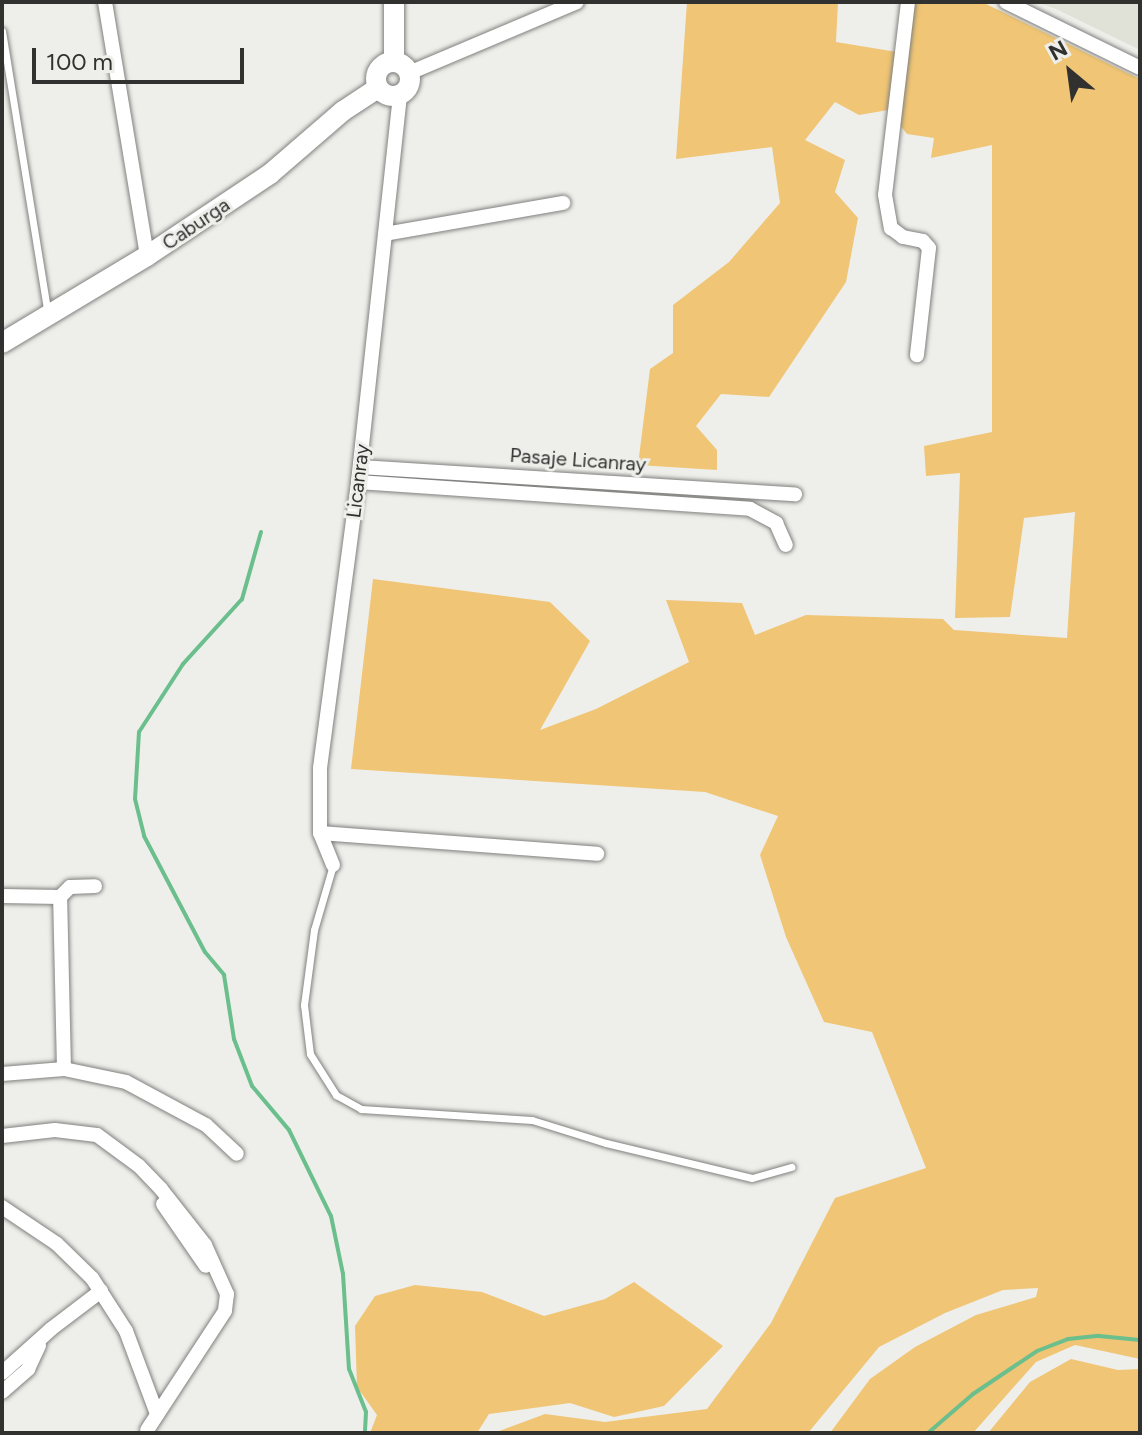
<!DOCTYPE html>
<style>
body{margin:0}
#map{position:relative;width:1142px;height:1435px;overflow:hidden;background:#eeefeb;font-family:Figtree,sans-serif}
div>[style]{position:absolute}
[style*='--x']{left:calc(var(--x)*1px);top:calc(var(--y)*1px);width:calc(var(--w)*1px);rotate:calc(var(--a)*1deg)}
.built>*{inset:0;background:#e0e2d8}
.green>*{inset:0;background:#f0c575}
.stream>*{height:4px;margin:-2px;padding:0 2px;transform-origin:2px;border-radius:2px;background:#6bbf8c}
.roads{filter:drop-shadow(0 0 2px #80817e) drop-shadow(0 0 2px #80817e)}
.lane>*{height:7px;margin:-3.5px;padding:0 3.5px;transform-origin:3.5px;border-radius:3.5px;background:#fff}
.street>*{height:14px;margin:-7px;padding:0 7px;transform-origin:7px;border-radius:7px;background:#fff}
.secondary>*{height:20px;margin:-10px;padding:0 10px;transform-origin:10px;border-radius:10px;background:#fff}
.secondary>.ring{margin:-10px;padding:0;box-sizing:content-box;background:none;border:20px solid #fff;border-radius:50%}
span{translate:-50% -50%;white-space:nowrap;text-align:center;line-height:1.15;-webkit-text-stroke:6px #eeefeb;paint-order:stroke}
.street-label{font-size:20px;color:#313130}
.frame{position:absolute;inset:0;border:4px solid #313130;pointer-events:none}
.north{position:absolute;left:1030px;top:32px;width:80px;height:80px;-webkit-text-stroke:6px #eeefeb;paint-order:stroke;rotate:331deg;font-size:22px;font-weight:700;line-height:32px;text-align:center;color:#313130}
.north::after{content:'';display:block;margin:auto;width:28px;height:36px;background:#313130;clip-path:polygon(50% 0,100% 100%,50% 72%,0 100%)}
.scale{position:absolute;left:32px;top:48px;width:212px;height:36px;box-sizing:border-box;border:4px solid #313130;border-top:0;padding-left:10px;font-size:24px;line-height:28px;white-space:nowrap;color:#313130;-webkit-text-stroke:6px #eeefeb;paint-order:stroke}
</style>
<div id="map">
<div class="built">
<div style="clip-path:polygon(1036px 2px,1140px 2px,1140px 50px,1056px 9px)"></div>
</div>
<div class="green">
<div style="clip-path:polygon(687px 2px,838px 2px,836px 42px,903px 53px,912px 2px,982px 2px,1140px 79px,1140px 1359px,1075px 1345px,1036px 1362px,973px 1433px,830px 1433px,870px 1379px,915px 1347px,976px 1315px,1036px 1297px,1038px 1288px,1003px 1290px,945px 1313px,879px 1347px,808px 1433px,494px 1433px,545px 1414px,605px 1422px,707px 1409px,771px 1323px,835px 1198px,926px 1168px,872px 1032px,824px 1022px,786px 937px,760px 855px,778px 816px,705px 792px,351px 769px,373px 579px,550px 602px,590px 641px,540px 730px,596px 709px,689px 662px,666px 600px,742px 603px,755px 635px,806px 615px,943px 619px,954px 630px,1067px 638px,1075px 512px,1024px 518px,1010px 617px,955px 618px,960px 473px,926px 476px,924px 446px,992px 432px,992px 145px,931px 158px,934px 138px,907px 134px,888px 110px,859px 115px,835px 102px,805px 140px,845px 160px,835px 192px,858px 218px,846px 282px,769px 397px,721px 394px,696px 426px,717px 450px,717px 470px,638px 465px,650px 369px,673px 353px,673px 305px,729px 262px,780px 203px,772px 147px,676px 159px)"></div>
<div style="clip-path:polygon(634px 1282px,723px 1346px,664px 1406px,614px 1417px,570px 1403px,489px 1414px,477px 1433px,370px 1433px,377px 1415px,357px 1387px,355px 1326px,375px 1296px,415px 1285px,482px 1292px,544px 1316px,605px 1299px)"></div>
<div style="clip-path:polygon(1071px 1359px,1118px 1370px,1140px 1369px,1140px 1433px,988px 1433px,1030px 1382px)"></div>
</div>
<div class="stream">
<div style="--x:261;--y:532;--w:70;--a:105.8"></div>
<div style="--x:242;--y:599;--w:88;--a:132.2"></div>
<div style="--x:183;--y:664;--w:81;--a:122.9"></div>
<div style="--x:139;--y:732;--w:67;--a:93.4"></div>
<div style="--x:135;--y:799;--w:38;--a:76"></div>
<div style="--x:144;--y:836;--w:131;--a:62.3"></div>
<div style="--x:205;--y:952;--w:30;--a:50"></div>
<div style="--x:224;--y:975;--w:65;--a:81.1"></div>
<div style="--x:234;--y:1039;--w:50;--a:69"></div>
<div style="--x:252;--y:1086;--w:57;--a:49.9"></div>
<div style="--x:289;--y:1130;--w:96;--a:64"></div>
<div style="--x:331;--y:1216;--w:59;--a:78.3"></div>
<div style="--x:343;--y:1274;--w:95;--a:86.4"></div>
<div style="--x:349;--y:1369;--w:46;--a:68.4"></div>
<div style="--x:366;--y:1412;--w:21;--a:93"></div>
<div style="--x:928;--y:1433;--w:60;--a:-40.9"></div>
<div style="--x:973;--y:1394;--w:77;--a:-33.9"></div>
<div style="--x:1037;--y:1351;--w:33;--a:-21"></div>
<div style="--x:1068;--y:1339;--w:31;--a:-6"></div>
<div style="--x:1099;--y:1336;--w:41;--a:5.6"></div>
</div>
<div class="roads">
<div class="lane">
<div style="--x:2;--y:31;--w:287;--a:80.8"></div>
<div style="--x:333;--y:865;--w:68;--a:106.3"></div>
<div style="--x:314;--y:930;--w:76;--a:97.6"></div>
<div style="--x:304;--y:1005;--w:49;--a:83"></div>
<div style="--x:310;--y:1054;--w:49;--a:57.6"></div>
<div style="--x:336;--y:1095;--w:29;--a:29"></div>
<div style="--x:361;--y:1109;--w:171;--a:3.7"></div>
<div style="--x:532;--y:1120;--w:77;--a:17.3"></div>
<div style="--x:606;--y:1143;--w:150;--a:13.5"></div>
<div style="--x:752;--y:1178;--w:41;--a:-15.8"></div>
</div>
<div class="street">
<div style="--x:105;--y:2;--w:257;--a:80.6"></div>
<div style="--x:908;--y:2;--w:194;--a:96.8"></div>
<div style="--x:885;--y:195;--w:34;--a:80"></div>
<div style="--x:891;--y:228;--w:15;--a:37"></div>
<div style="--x:903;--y:237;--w:20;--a:11"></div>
<div style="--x:923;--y:241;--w:9;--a:49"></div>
<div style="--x:929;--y:248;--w:108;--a:96.4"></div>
<div style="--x:1006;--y:2;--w:149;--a:26.2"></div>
<div style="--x:409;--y:73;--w:182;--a:-22.9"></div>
<div style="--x:385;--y:234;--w:181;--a:-9.9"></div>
<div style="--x:360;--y:467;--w:436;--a:3.6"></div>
<div style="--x:358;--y:482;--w:393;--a:3.9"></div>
<div style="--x:750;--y:509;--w:30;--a:28"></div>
<div style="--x:776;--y:523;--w:24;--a:66"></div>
<div style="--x:320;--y:833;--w:278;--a:4.3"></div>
<div style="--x:333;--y:865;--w:35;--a:-112"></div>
<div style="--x:320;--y:833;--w:65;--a:-90"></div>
<div style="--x:320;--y:768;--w:289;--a:-82.4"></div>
<div style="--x:358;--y:482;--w:390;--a:-83.8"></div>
<div style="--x:2;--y:896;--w:58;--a:1"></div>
<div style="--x:64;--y:1069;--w:172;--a:-91.3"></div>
<div style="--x:60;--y:897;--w:14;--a:-45"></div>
<div style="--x:70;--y:887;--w:25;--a:-2"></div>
<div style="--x:2;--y:1074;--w:62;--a:-4.6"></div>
<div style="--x:64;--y:1069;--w:63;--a:11.8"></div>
<div style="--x:126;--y:1082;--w:91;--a:28.3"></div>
<div style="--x:206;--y:1125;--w:42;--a:43.1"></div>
<div style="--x:2;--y:1136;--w:53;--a:-6.5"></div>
<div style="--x:55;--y:1130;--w:42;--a:6.8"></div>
<div style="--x:97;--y:1135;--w:52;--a:36.4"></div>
<div style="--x:139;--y:1166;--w:32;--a:46"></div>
<div style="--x:161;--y:1189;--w:71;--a:51.8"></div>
<div style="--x:205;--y:1245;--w:54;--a:65.8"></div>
<div style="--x:227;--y:1294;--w:17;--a:97"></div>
<div style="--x:225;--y:1311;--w:142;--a:123.2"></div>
<div style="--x:163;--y:1204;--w:75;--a:55.3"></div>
<div style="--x:2;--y:1207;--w:66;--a:33.9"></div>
<div style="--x:57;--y:1244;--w:49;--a:44.2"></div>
<div style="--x:92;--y:1278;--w:63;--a:57.3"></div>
<div style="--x:126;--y:1331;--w:89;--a:69.5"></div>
<div style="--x:2;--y:1373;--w:66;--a:-41.9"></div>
<div style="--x:51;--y:1329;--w:63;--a:-37.2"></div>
<div style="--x:2;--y:1392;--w:35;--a:-41"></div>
<div style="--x:28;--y:1369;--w:26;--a:-65"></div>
</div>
<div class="secondary">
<div style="--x:394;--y:2;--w:60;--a:90"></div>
<div class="ring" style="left:376px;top:62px;width:14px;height:14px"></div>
<div style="--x:2;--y:343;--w:169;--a:-31"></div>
<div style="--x:147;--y:256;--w:148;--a:-33.7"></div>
<div style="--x:270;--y:174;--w:96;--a:-40.8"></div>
<div style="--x:343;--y:111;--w:42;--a:-33.3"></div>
</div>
</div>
<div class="street-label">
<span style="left:196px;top:224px;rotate:-34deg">Caburga</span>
<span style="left:578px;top:460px;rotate:4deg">Pasaje Licanray</span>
<span style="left:358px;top:481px;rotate:-83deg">Licanray</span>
</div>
<div class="frame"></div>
<div class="north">N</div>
<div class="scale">100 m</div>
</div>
